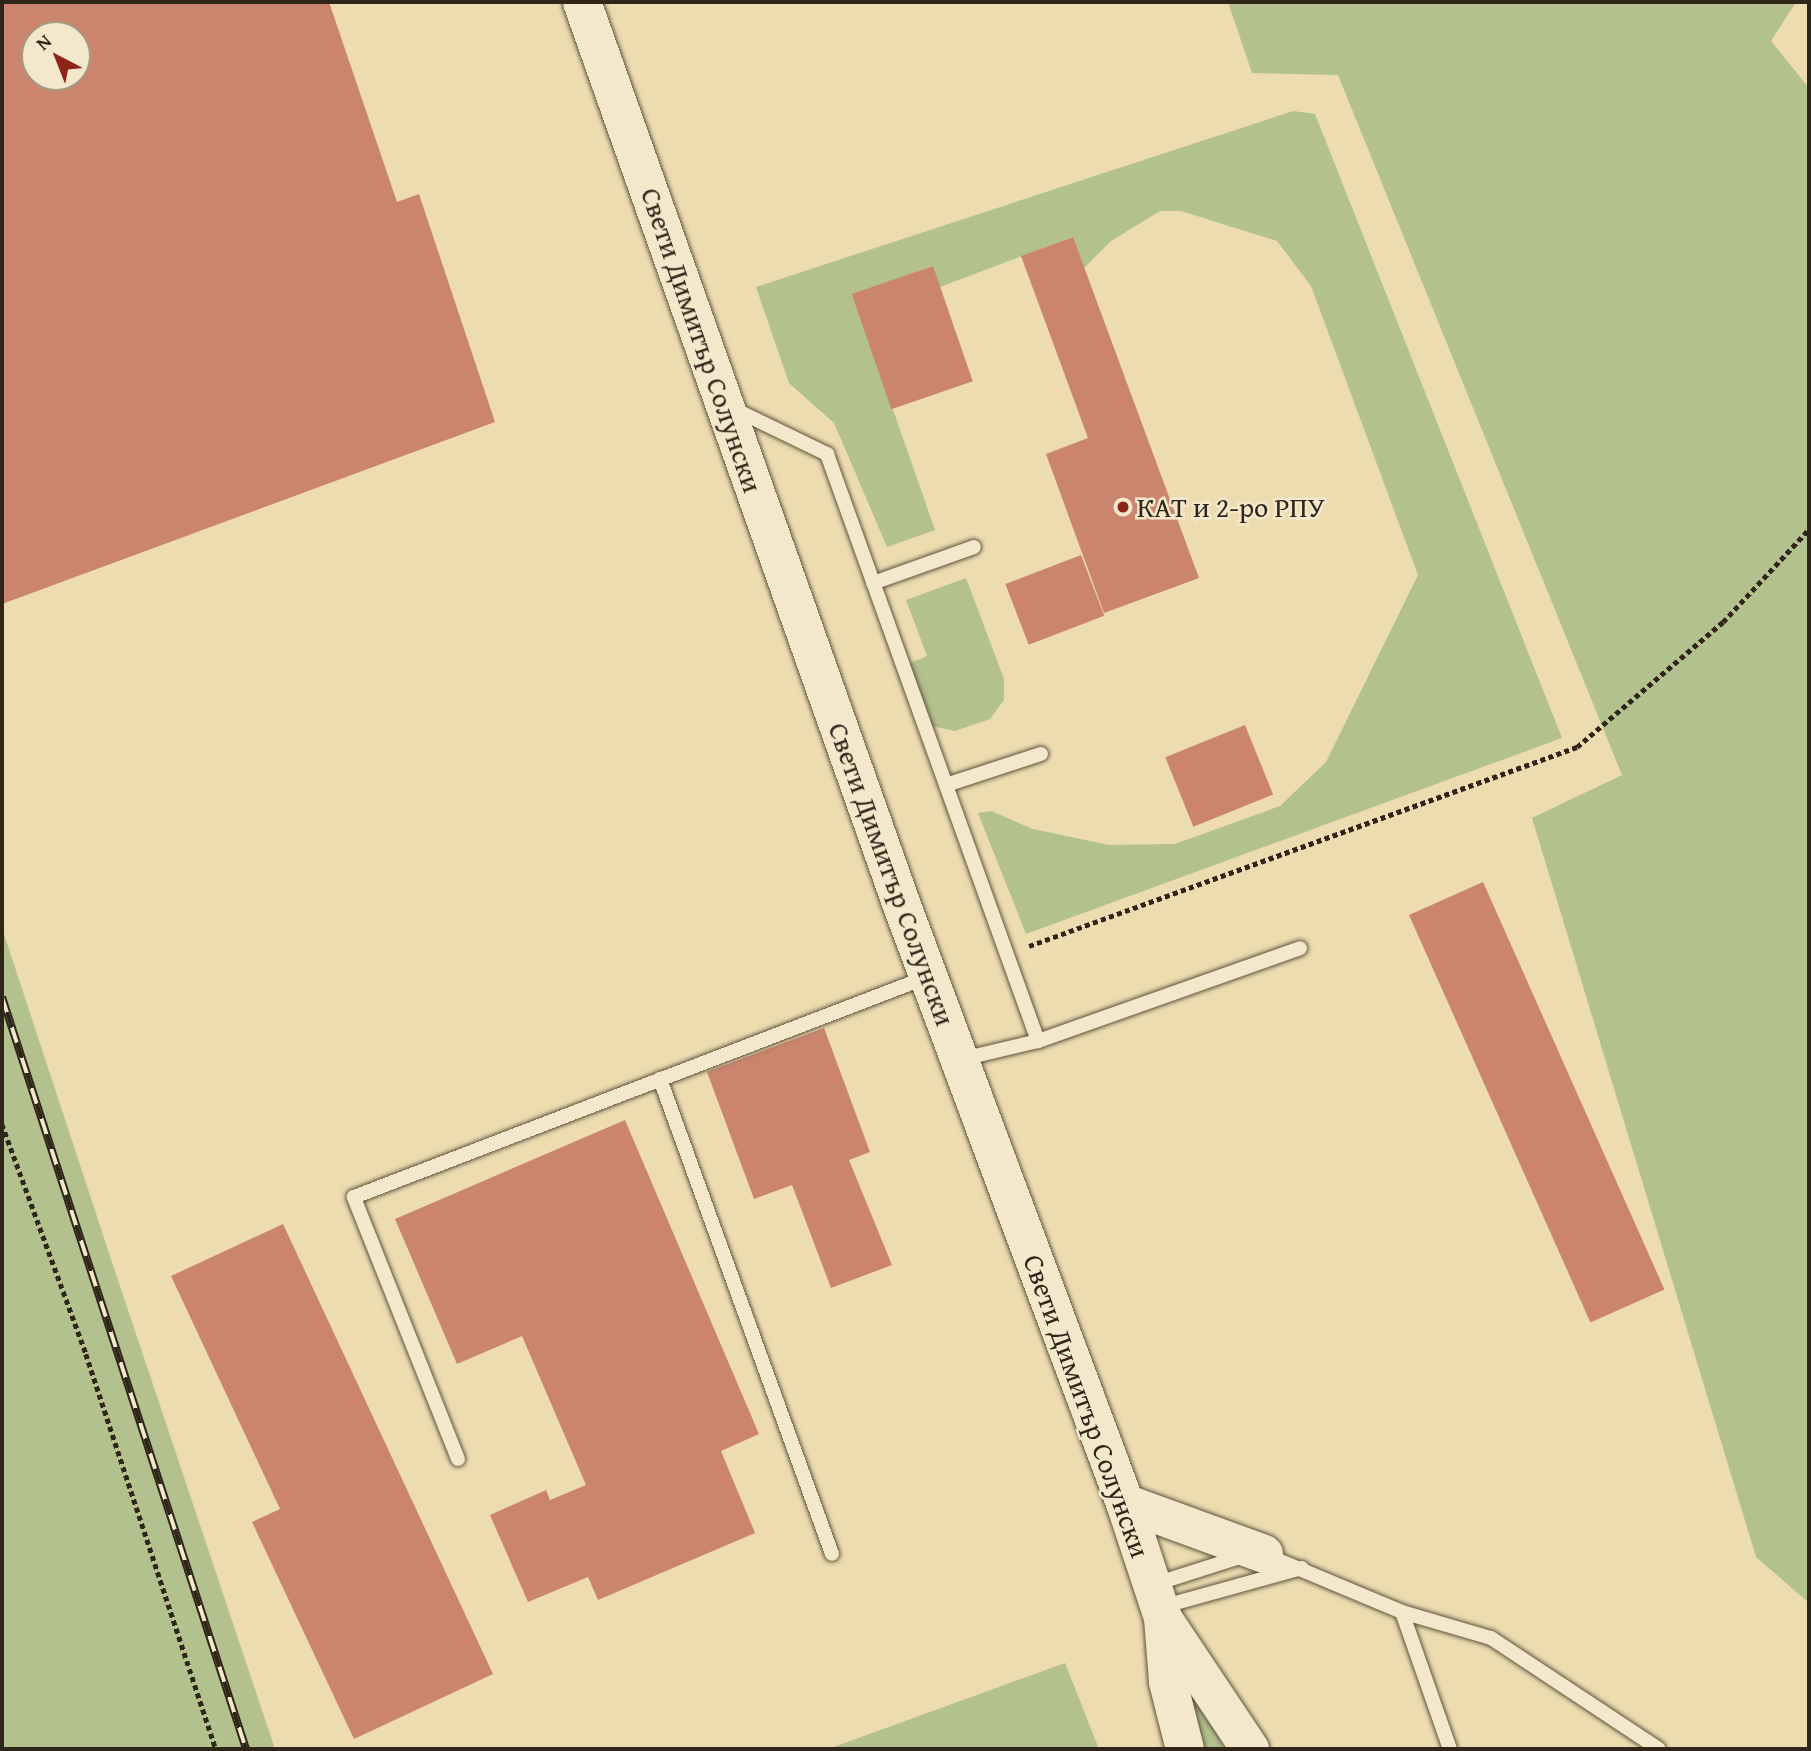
<!DOCTYPE html>
<meta charset="utf-8">
<style>
body{margin:0}
#map{position:relative;width:1811px;height:1751px;overflow:hidden;background:#ecdcb0;font-family:"Gentium Book Plus",serif}
div>[style]{position:absolute}
[style*='--x']{left:calc(var(--x)*1px);top:calc(var(--y)*1px);width:calc(var(--w)*1px);rotate:calc(var(--a)*1deg)}
.green>*{inset:0;background:#b3c18e}
.building>*{inset:0;background:#cb856f;transform-origin:0 0}
.path>*{height:4.5px;margin-top:-2.25px;transform-origin:0;background:repeating-linear-gradient(90deg,#302519 0 5px,transparent 0 8.5px)}
.roads{filter:drop-shadow(0 0 2px #5f533f) drop-shadow(0 0 2px #5f533f)}
.service>*{height:14px;margin:-7px;padding:0 7px;transform-origin:7px;border-radius:7px;background:#f3e8cc}
.secondary>*{height:38px;margin:-19px;padding:0 19px;transform-origin:19px;border-radius:19px;background:#f3e8cc}
.rail>*{height:8px;margin-top:-4px;transform-origin:0;background:repeating-linear-gradient(90deg,#f3e8cc 0 16px,#302519 0 32px);box-sizing:border-box;border-block:2px solid #302519}
.dots>*{width:19px;height:19px;translate:-50% -50%;box-sizing:border-box;border:4px solid #f3e8cc;border-radius:50%}
span{translate:-50% -50%;white-space:nowrap;text-align:center;line-height:1.15;-webkit-text-stroke:5px #f3e8cc;paint-order:stroke}
.street-label{font-size:28px;color:#302519}
.poi-label{font-size:28px;color:#302519}
.left{translate:0 -50%;text-align:left}
.frame{position:absolute;inset:0;border:4px solid #302519;pointer-events:none}
.north{position:absolute;left:21px;top:21px;width:70px;height:70px;box-sizing:border-box;background:#f3e8cc;border:2px solid #a59a84;border-radius:50%;rotate:318deg;font-size:19px;font-weight:700;line-height:28px;text-align:center;color:#302519}
.north::after{content:'';display:block;margin:auto;width:24px;height:32px;background:#8f2418;clip-path:polygon(50% 0,100% 100%,50% 72%,0 100%)}
</style>
<div id="map">
<div class="green">
<div style="clip-path:polygon(1228px 2px,1796px 2px,1771px 41px,1809px 88px,1809px 1603px,1756px 1557px,1532px 818px,1622px 775px,1338px 75px,1252px 73px)"></div>
<div style="clip-path:polygon(1293px 111px,1315px 114px,1562px 738px,1026px 934px,978px 813px,991px 811px,1033px 829px,1109px 845px,1175px 844px,1280px 806px,1326px 762px,1418px 575px,1311px 286px,1277px 241px,1181px 211px,1160px 211px,1111px 241px,1084px 268px,1072px 237px,940px 287px,932px 266px,853px 295px,935px 530px,887px 547px,834px 423px,789px 383px,756px 287px)"></div>
<div style="clip-path:polygon(966px 578px,1004px 679px,1004px 700px,990px 719px,955px 731px,927px 725px,906px 665px,927px 656px,906px 600px)"></div>
<div style="clip-path:polygon(2px 928px,112px 1262px,275px 1749px,2px 1749px)"></div>
<div style="clip-path:polygon(1065px 1663px,1099px 1749px,828px 1749px)"></div>
<div style="clip-path:polygon(1184px 1682px,1196px 1692px,1224px 1749px,1200px 1749px)"></div>
</div>
<div class="building">
<div style="clip-path:polygon(evenodd,2px 2px,329px 2px,397px 202px,419px 194px,495px 422px,2px 604px,2px 2px,35px 35px,77px 35px,77px 77px,35px 77px,35px 35px)"></div>
<div style="clip-path:polygon(1073px 237px,1199px 578px,1104px 613px,1046px 454px,1088px 438px,1021px 256px)"></div>
<div style="left:933px;top:266px;width:122px;height:86px;rotate:71deg"></div>
<div style="left:1081px;top:555px;width:65px;height:81px;rotate:69deg"></div>
<div style="left:1245px;top:725px;width:75px;height:86px;rotate:68deg"></div>
<div style="left:1483px;top:882px;width:446px;height:81px;rotate:66deg"></div>
<div style="clip-path:polygon(824px 1028px,870px 1152px,849px 1160px,892px 1265px,831px 1288px,792px 1185px,754px 1199px,707px 1072px)"></div>
<div style="clip-path:polygon(625px 1120px,759px 1434px,721px 1451px,755px 1533px,598px 1600px,588px 1577px,528px 1602px,490px 1515px,546px 1490px,550px 1500px,586px 1485px,522px 1336px,457px 1364px,395px 1219px)"></div>
<div style="clip-path:polygon(283px 1224px,493px 1674px,354px 1739px,252px 1522px,280px 1509px,171px 1276px)"></div>
</div>
<div class="path">
<div style="--x:1029;--y:946;--w:583;--a:-19.96"></div>
<div style="--x:1577;--y:747;--w:192;--a:-40.6"></div>
<div style="--x:1723;--y:622;--w:127;--a:-47.2"></div>
<div style="--x:2;--y:1124;--w:245;--a:69.9"></div>
<div style="--x:86;--y:1354;--w:416;--a:71.8"></div>
</div>
<div class="roads">
<div class="service">
<div style="--x:732;--y:408;--w:106;--a:25.8"></div>
<div style="--x:827;--y:454;--w:624;--a:70.23"></div>
<div style="--x:873;--y:583;--w:107;--a:-19.6"></div>
<div style="--x:946;--y:785;--w:100;--a:-18.1"></div>
<div style="--x:962;--y:1059;--w:78;--a:-13.3"></div>
<div style="--x:1038;--y:1041;--w:278;--a:-19.5"></div>
<div style="--x:660;--y:1079;--w:505;--a:70.09"></div>
<div style="--x:458;--y:1459;--w:282;--a:-111.7"></div>
<div style="--x:354;--y:1197;--w:614;--a:-21"></div>
<div style="--x:1266;--y:1555;--w:147;--a:22.7"></div>
<div style="--x:1402;--y:1612;--w:145;--a:70.7"></div>
<div style="--x:1152;--y:1585;--w:96;--a:-17.7"></div>
<div style="--x:1161;--y:1607;--w:146;--a:-15.5"></div>
<div style="--x:1402;--y:1612;--w:93;--a:16.3"></div>
<div style="--x:1491;--y:1638;--w:201;--a:33.5"></div>
</div>
<div class="secondary">
<div style="--x:582;--y:2;--w:956;--a:70.5"></div>
<div style="--x:901;--y:903;--w:640;--a:69.53"></div>
<div style="--x:1125;--y:1503;--w:121;--a:71.7"></div>
<div style="--x:1163;--y:1618;--w:64;--a:85.5"></div>
<div style="--x:1168;--y:1682;--w:69;--a:75.8"></div>
<div style="--x:1125;--y:1503;--w:148;--a:20.1"></div>
<div style="--x:1164;--y:1620;--w:155;--a:56.3"></div>
</div>
</div>
<div class="rail">
<div style="--x:2;--y:997;--w:791;--a:72.02"></div>
</div>
<div class="dots">
<div style="left:1123px;top:507px;background:#8f2418"></div>
</div>
<div class="street-label">
<span style="left:702px;top:340px;rotate:71deg">Свети Димитър Солунски</span>
<span style="left:892px;top:874px;rotate:70deg">Свети Димитър Солунски</span>
<span style="left:1087px;top:1406px;rotate:70deg">Свети Димитър Солунски</span>
</div>
<div class="poi-label">
<span class="left" style="left:1137px;top:507px">КАТ и 2-ро РПУ</span>
</div>
<div class="frame"></div>
<div class="north">N</div>
</div>
